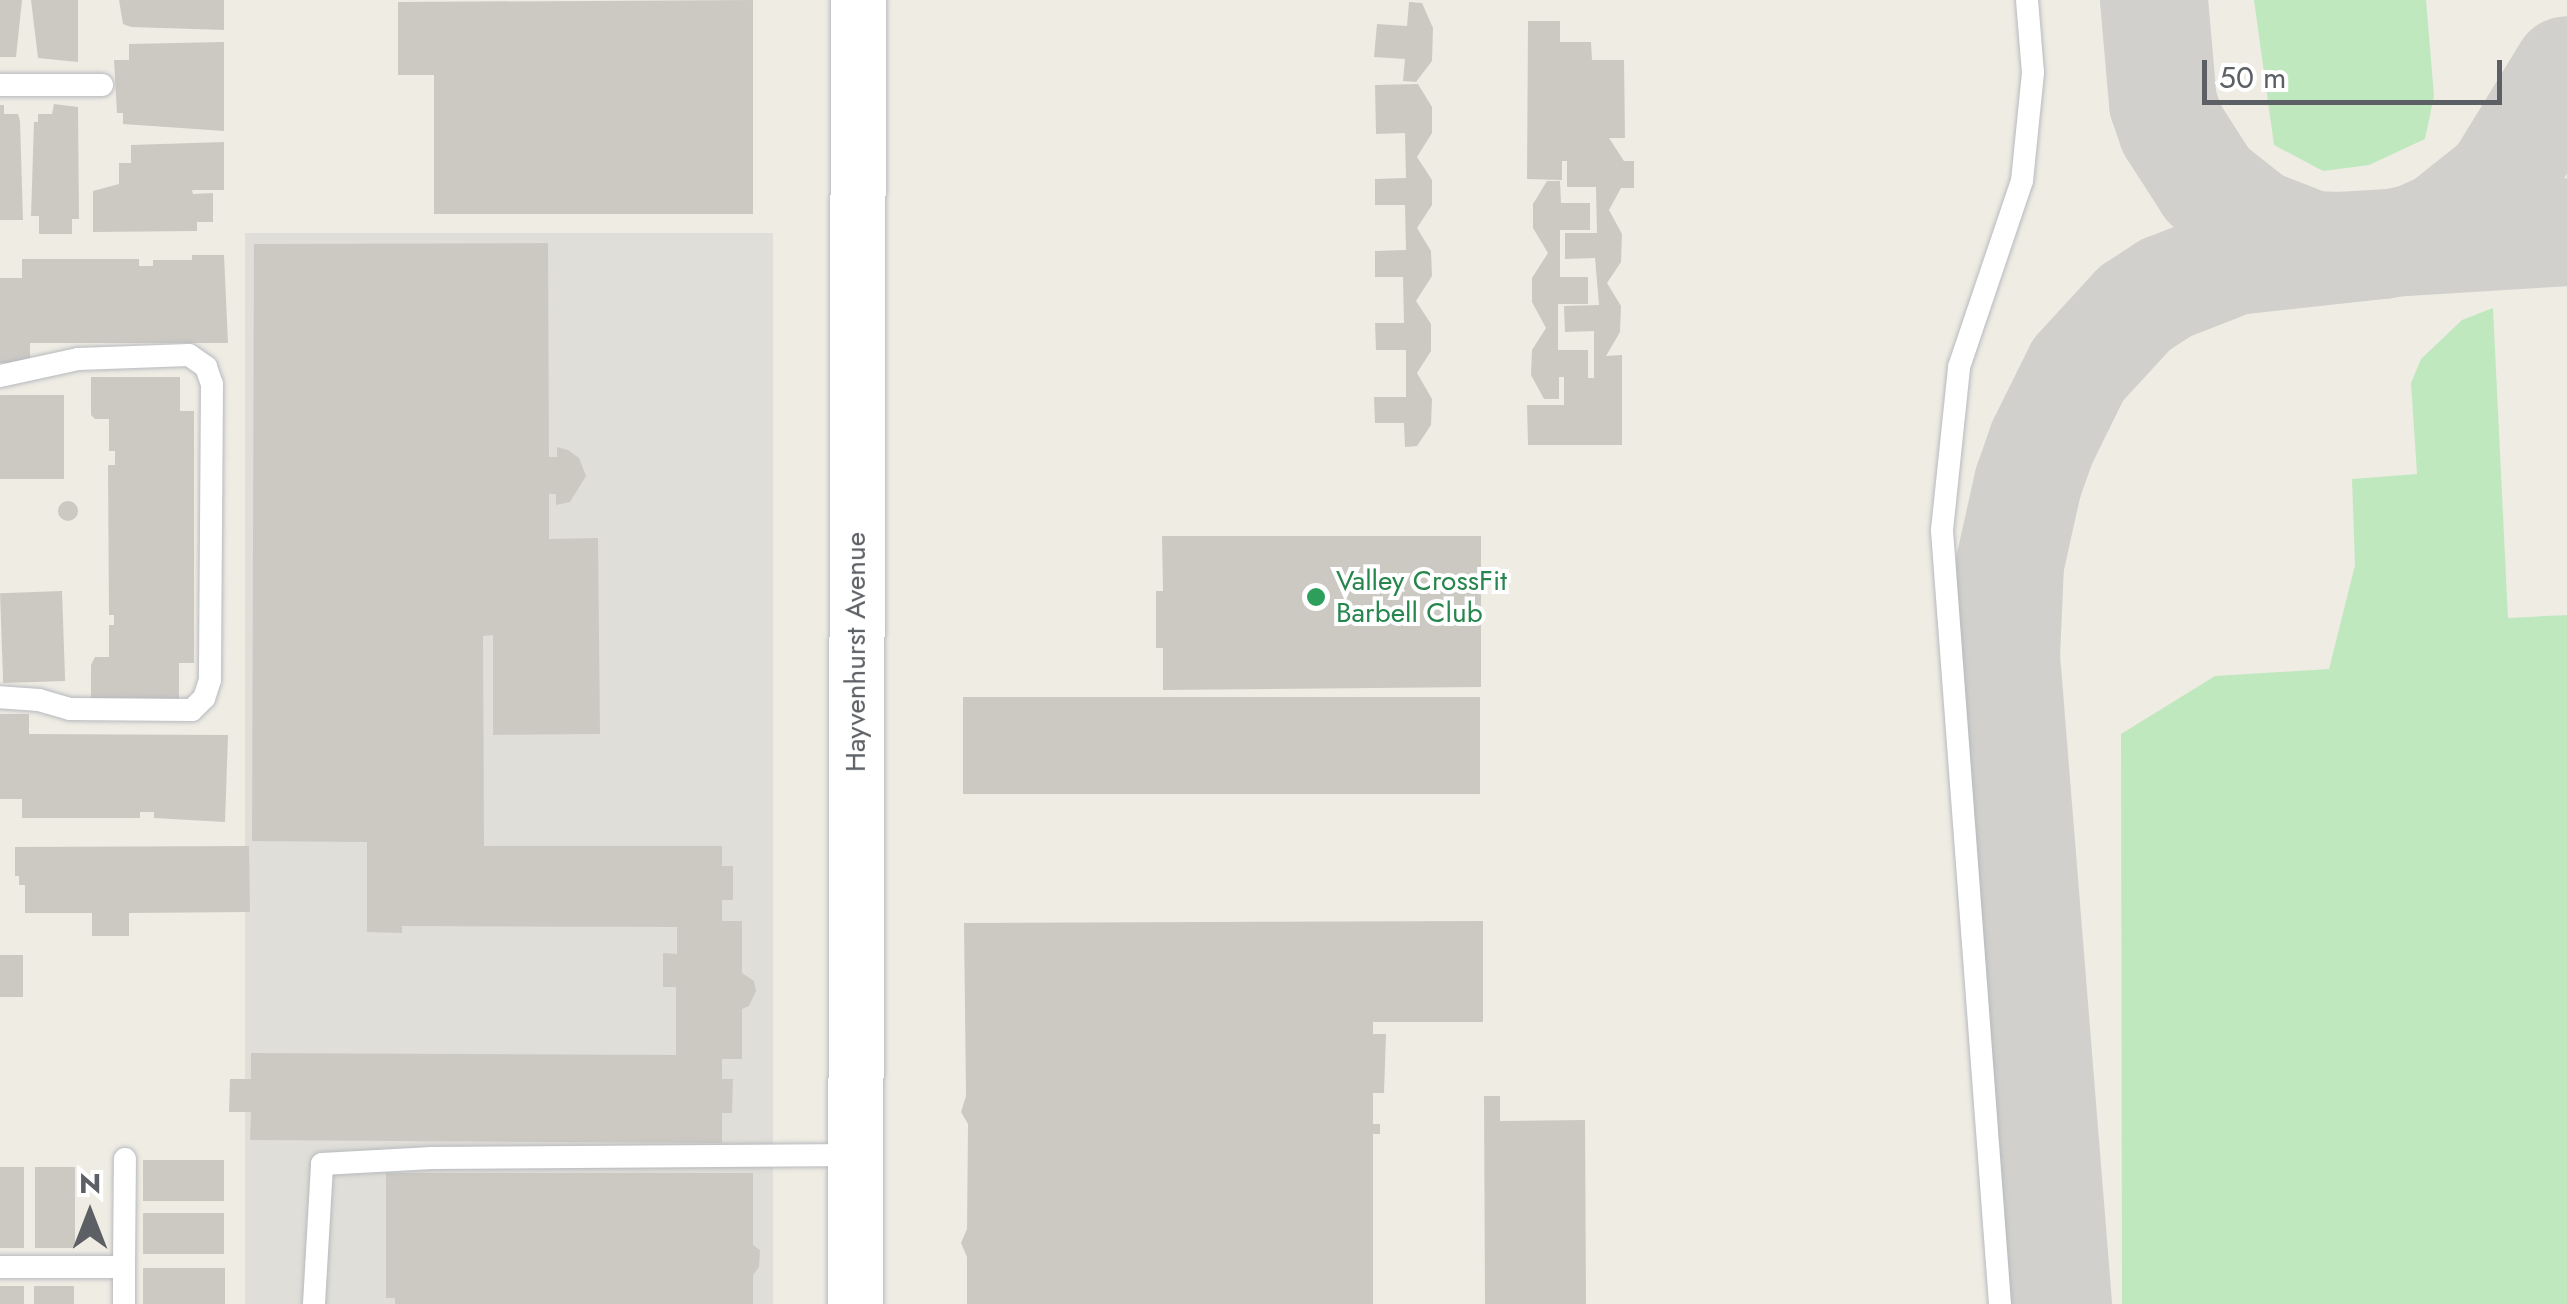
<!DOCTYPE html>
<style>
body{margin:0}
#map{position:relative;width:2567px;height:1304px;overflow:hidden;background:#efece4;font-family:Jost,sans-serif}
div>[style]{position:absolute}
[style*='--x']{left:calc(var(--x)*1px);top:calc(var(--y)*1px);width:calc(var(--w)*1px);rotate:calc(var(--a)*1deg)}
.industrial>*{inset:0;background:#e0ded8;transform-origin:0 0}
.green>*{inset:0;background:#c0e8bf}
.taxiway>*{height:108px;margin:-54px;padding:0 54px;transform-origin:54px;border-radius:54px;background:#d1d0cc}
.building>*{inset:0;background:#ccc9c3;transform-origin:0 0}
.round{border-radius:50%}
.roads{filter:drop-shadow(0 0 2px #b6babe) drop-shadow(0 0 2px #b6babe)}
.service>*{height:22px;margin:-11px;padding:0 11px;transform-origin:11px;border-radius:11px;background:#fff}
.secondary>*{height:55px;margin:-27.5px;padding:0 27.5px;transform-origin:27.5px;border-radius:27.5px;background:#fff}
.dots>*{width:28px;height:28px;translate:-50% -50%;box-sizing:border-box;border:5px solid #fff;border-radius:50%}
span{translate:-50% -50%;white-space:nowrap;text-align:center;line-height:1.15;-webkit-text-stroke:8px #fff;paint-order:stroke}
.leisure-label{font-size:28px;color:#27864d}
.left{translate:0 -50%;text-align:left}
.street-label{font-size:28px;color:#5c6065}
.north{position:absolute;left:40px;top:1164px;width:100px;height:100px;-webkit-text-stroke:8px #fff;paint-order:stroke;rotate:0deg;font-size:28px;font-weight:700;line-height:40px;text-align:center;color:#5c6065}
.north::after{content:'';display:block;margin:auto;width:35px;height:45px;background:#5c6065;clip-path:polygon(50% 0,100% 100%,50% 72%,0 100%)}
.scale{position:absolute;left:2202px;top:60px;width:300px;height:45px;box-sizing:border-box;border:5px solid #5c6065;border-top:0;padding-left:12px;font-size:30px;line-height:35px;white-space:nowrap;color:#5c6065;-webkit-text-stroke:8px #fff;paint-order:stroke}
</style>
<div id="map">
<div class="industrial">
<div style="left:245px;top:233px;width:528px;height:1071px"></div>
</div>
<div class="green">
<div style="clip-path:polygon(2254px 0,2426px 0,2434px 96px,2425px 139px,2369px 165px,2323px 171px,2274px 145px)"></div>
<div style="clip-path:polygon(2493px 308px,2508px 618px,2567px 615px,2567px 1304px,2122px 1304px,2121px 734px,2215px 676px,2329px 669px,2355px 565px,2352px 479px,2417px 474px,2411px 383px,2421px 359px,2462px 320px)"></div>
</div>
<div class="taxiway">
<div style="--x:2154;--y:0;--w:103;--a:85"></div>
<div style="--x:2163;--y:103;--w:28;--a:71"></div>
<div style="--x:2172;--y:129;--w:67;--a:57.3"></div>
<div style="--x:2208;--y:185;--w:61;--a:38.4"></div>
<div style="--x:2256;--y:223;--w:60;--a:21.4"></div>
<div style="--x:2312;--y:245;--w:28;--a:2"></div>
<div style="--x:2340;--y:246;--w:227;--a:-3.5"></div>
<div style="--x:2058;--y:1304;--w:650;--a:-94.59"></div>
<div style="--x:2006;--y:656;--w:92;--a:-87.5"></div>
<div style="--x:2010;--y:564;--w:83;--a:-77.5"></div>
<div style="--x:2028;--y:483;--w:42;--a:-70.7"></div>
<div style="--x:2042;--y:443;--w:81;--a:-63.7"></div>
<div style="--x:2078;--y:370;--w:84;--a:-47.4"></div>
<div style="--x:2135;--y:308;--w:37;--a:-33"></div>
<div style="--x:2166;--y:288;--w:74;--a:-21.4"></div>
<div style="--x:2235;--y:261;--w:149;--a:-6.2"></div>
<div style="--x:2383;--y:245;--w:33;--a:-12"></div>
<div style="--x:2415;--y:238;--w:32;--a:-24"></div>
<div style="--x:2444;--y:225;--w:70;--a:-38.7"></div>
<div style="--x:2499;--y:181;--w:130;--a:-58.5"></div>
</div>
<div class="building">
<div style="clip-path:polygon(0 0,22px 0,16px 57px,0 57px)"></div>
<div style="clip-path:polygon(31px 0,78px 0,78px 62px,38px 58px)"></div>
<div style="clip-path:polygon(119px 0,224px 0,224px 30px,131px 27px,123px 24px)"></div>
<div style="clip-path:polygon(753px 0,753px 214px,434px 214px,434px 75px,398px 75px,398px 2px)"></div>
<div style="clip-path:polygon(1409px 2px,1422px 3px,1433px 28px,1432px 61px,1416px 82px,1403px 81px,1405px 59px,1374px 57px,1377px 24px,1407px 26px)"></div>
<div style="clip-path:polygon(1528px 21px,1560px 21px,1560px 42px,1591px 42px,1592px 60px,1624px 60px,1625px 138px,1609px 138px,1624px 161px,1634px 161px,1634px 188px,1621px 188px,1609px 210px,1622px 234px,1621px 262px,1607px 283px,1621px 306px,1620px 332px,1606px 356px,1622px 355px,1622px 445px,1528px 445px,1527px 405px,1564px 405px,1564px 377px,1559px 377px,1559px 399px,1544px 399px,1531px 375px,1532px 350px,1546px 328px,1532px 302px,1532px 278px,1548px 253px,1533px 228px,1533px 204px,1547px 181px,1560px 181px,1561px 203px,1590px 203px,1590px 230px,1560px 230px,1560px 277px,1588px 277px,1588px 304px,1558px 304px,1558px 350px,1588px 350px,1588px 378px,1594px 378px,1594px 331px,1565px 332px,1564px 306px,1599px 305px,1595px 258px,1565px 259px,1565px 233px,1597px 233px,1596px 187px,1567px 187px,1567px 161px,1562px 161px,1562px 180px,1527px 179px)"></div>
<div style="clip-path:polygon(224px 42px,224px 131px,123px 124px,123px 113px,117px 113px,114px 60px,129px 60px,129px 44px)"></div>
<div style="clip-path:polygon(1418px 84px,1432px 107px,1432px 133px,1417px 157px,1432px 180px,1432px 205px,1417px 228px,1431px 251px,1432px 276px,1416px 301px,1431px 324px,1431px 351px,1417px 373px,1432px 399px,1431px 425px,1417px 446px,1405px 447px,1404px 423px,1375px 423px,1374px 397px,1406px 397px,1406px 350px,1376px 350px,1375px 323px,1404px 323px,1403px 277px,1375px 277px,1375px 251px,1406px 250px,1405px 205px,1375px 205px,1375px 179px,1406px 178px,1405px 133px,1376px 134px,1375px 85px)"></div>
<div style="clip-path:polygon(54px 104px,78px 107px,79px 219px,72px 219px,72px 234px,39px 234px,39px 216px,31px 216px,34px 122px,38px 122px,38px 114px,52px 114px)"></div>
<div style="clip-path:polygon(0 105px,4px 105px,4px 114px,18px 114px,20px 121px,23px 220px,0 220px)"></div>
<div style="clip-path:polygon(224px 142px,224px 190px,192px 190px,193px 194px,213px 193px,213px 222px,197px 222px,197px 231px,93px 232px,93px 191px,119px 184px,119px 163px,131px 163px,131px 145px)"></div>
<div style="clip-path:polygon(548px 243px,549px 457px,557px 457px,557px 447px,568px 450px,579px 458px,586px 476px,570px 502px,556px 505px,556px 494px,549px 494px,549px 539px,598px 538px,600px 734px,493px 735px,493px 635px,483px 636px,484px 846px,722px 846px,722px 866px,733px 866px,733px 900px,722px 900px,722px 921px,742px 921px,742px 973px,754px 981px,756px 991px,749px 1006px,742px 1009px,742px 1059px,722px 1059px,722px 1079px,733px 1079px,732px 1113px,722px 1113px,722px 1143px,250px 1140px,251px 1112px,229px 1112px,230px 1079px,251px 1079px,251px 1053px,676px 1055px,676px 987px,663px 987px,663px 953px,677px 954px,677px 927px,402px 926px,402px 933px,367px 932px,367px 842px,252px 841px,254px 244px)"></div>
<div style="clip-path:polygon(192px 255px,224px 255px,228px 343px,30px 343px,30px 363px,0 363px,0 278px,22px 278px,22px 259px,139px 259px,139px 266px,153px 266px,153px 260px,192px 260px)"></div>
<div style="clip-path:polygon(91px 377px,180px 377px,180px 411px,194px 411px,194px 663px,179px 663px,179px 699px,91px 698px,91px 665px,95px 657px,109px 657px,109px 625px,114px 625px,114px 615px,109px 615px,108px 465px,115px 465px,115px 451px,109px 451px,109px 419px,95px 419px,91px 415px)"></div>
<div style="left:0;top:395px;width:64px;height:84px"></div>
<div class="round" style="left:58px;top:501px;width:20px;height:20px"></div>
<div style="clip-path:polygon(1162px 536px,1481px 536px,1481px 687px,1163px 690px,1163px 648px,1156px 648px,1156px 591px,1163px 591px)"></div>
<div style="left:62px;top:591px;width:90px;height:62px;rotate:88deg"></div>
<div style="left:1480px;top:697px;width:97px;height:517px;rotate:90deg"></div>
<div style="clip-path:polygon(0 714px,29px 714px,29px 734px,228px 735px,225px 822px,154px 818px,154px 812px,140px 812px,140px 818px,22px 818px,22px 799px,0 799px)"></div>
<div style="clip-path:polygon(249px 846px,250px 912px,129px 913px,129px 936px,92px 936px,92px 913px,25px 913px,25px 885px,19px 885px,19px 876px,15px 876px,15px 847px)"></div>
<div style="clip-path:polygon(1483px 921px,1483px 1022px,1373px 1022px,1373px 1034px,1386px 1034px,1384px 1093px,1373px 1093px,1373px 1124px,1380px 1124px,1380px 1134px,1373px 1134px,1373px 1304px,967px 1304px,967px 1257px,961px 1243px,967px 1229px,968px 1124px,961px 1112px,966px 1096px,964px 923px)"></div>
<div style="left:0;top:955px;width:23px;height:42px"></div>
<div style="clip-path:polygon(1484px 1096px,1500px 1096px,1500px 1121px,1585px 1120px,1586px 1304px,1485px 1304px)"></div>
<div style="left:143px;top:1160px;width:81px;height:41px"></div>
<div style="left:0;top:1167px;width:24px;height:81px"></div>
<div style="left:35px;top:1167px;width:40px;height:81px"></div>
<div style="clip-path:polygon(386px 1173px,753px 1173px,753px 1245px,760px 1250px,759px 1267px,753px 1275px,753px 1304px,395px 1304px,395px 1298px,386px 1298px)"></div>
<div style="left:143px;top:1213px;width:81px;height:41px"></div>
<div style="left:143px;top:1268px;width:82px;height:36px"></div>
<div style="left:0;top:1286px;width:24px;height:18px"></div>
<div style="left:34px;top:1286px;width:40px;height:18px"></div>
</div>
<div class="roads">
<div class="service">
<div style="--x:0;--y:85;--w:102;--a:0"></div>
<div style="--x:0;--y:376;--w:80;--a:-12.3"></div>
<div style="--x:78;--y:359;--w:111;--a:-2.1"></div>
<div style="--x:189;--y:355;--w:21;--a:35"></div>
<div style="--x:206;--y:367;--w:18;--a:71"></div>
<div style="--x:212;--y:384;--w:296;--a:90.4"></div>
<div style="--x:210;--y:680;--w:19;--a:108"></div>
<div style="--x:204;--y:698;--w:17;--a:135"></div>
<div style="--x:192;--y:710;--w:122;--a:-179.5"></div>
<div style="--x:70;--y:709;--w:32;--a:-164"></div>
<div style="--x:39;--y:700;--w:39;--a:-176"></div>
<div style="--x:0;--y:1267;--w:124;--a:0"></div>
<div style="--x:124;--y:1267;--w:108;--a:-89.5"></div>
<div style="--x:124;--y:1304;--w:37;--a:-90"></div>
<div style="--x:314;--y:1304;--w:140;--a:-86.7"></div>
<div style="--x:322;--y:1164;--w:110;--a:-3.1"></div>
<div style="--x:432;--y:1158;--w:424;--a:-0.4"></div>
<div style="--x:2000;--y:1304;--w:776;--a:-94.29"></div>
<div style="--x:1942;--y:530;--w:164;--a:-84"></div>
<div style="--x:1959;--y:367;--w:196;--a:-71.3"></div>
<div style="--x:2022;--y:181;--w:109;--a:-84.2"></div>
<div style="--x:2033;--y:73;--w:73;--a:-94.7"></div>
</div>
<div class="secondary">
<div style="--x:855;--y:1304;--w:1304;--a:-89.87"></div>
</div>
</div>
<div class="dots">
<div style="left:1316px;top:597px;background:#2e9e5b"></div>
</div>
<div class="leisure-label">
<span class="left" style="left:1336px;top:597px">Valley CrossFit<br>Barbell Club</span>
</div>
<div class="street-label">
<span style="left:856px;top:652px;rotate:-90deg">Hayvenhurst Avenue</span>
</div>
<div class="north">N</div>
<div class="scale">50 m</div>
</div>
